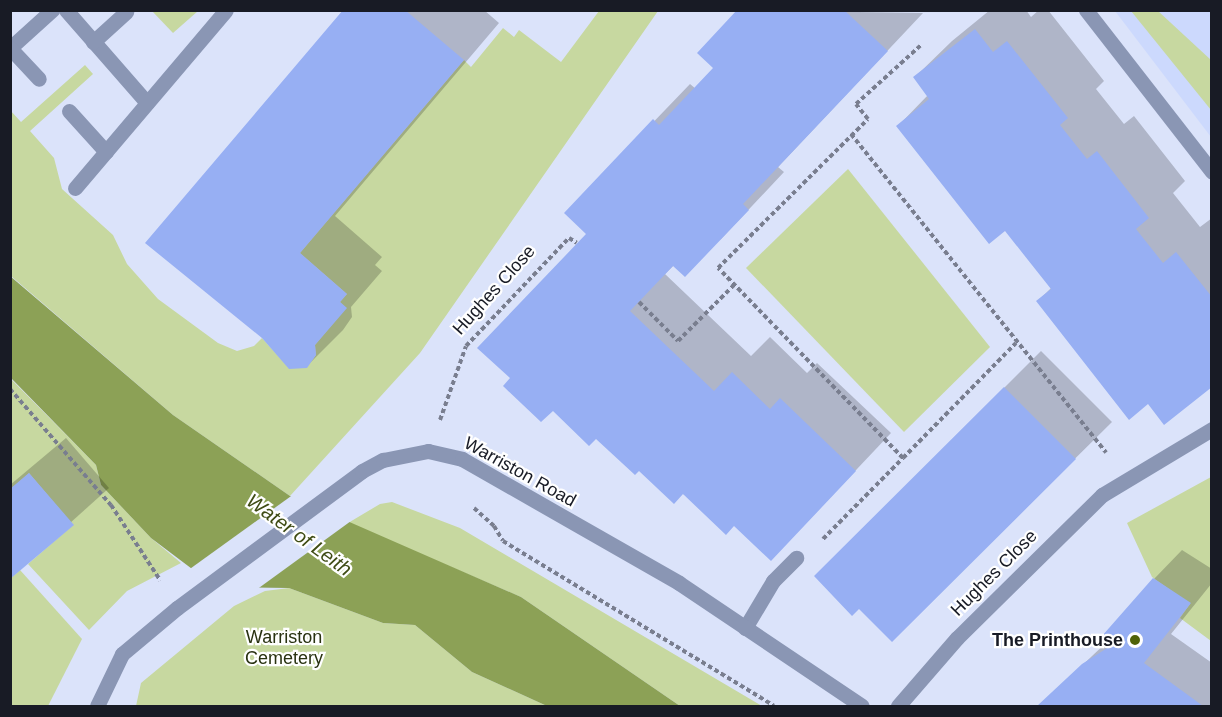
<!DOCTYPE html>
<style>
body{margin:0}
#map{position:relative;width:1222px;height:717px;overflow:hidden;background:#dbe3fa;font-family:Helvetica,sans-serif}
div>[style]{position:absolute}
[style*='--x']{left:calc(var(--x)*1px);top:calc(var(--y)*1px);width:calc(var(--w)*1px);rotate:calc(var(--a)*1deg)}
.built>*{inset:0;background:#ccd9fd}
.green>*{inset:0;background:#c7d8a0}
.water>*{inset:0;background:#8ca156}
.pier>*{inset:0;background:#dbe3fa}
.shadow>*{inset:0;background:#0003}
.building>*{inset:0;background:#97aff3}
.path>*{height:4px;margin-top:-2px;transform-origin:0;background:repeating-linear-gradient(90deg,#797e8f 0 4.5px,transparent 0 7.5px)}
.minor>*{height:15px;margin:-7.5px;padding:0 7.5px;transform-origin:7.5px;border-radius:7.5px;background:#8a96b4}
.dots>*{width:16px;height:16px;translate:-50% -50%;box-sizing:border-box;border:3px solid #fff;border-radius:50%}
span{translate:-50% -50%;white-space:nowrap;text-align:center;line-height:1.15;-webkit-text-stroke:4.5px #fff;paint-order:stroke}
.street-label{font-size:18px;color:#181b25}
.park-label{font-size:18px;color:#293211}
.poi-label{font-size:18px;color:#181b25;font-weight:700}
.right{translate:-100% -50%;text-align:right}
.water-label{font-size:20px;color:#3f4c15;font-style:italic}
.frame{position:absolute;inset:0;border:12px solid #181b25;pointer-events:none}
</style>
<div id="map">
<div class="built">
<div style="clip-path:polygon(1115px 11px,1211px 11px,1211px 137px)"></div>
</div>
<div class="green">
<div style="clip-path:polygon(152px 11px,198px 11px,173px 33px)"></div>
<div style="clip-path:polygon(599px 11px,658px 11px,420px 353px,290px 496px,173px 415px,11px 276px,10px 110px,21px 122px,85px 65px,93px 74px,30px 131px,54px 158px,62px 189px,113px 235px,127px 264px,158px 299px,218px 343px,237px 351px,254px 346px,262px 338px,289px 368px,306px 368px,316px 355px,315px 345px,346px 308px,340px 302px,347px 294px,300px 253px,464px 60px,471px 67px,503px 28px,514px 37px,519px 30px,561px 62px)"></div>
<div style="clip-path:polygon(1131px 11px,1158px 11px,1211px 60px,1211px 110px)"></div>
<div style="clip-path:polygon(848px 169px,990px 347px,904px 432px,746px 268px)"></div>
<div style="clip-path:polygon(10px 378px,96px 465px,101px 485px,151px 538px,181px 563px,127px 591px,89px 630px,28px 564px,73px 525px,29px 473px,11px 489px)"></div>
<div style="clip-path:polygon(1211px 477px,1211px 641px,1180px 618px,1190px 604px,1152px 577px,1127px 523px)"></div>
<div style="clip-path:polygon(392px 502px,460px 528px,762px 706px,680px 706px,521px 597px,348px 523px,380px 504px)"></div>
<div style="clip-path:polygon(20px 570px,82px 639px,48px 706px,11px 706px,10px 579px)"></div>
<div style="clip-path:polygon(289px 588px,383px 623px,415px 625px,472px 672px,547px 706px,136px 706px,141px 683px,234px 606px,265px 591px)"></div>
</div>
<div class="water">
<div style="clip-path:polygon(10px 276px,173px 415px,290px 496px,521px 597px,680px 706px,547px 706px,472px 672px,415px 625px,383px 623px,289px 588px,216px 587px,151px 538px,101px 485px,96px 465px,11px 378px)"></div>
</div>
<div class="pier">
<div style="clip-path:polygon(294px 494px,351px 521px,252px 593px,215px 590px,187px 571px)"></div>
</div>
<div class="shadow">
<div style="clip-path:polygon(345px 10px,484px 10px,499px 23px,335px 216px,382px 257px,375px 265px,382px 271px,351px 307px,352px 317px,343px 330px,306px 367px,263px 337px)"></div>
<div style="clip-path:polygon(739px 10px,923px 13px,778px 167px,784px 172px,721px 239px,674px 265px,665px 274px,751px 356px,770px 337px,807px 373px,817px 363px,891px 433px,807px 522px,734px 524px,639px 468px,512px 378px,588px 234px,566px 213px,690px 84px,696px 89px,715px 68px)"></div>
<div style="clip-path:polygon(990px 10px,1026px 10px,1031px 17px,1039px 10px,1048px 10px,1104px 81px,1096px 89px,1124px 124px,1134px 116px,1185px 181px,1173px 193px,1200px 227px,1212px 218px,1212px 386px,1149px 402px,1038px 301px,1052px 287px,1005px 229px,898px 126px,928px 95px,915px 77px,952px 41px)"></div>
<div style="clip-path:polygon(1041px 351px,1112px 422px,892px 640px,859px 607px,816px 576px)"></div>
<div style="clip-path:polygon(66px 438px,109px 488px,10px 577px,10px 485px)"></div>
<div style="clip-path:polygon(1182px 550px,1212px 569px,1212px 583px,1171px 634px,1212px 663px,1212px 706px,1039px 706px,1109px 640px,1154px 579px)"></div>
</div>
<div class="building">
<div style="clip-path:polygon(343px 10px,405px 10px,464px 60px,300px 253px,347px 294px,340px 302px,347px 308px,315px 345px,316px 355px,307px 368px,289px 369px,262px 338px,145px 243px)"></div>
<div style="clip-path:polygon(737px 10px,844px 10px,888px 51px,743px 204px,749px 210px,685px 277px,673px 266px,630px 311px,714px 391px,732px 372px,770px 409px,780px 398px,856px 471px,771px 561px,734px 526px,726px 535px,683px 494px,674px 504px,639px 471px,635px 475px,596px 439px,589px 446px,553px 411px,541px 422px,503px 386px,510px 378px,477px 348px,586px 234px,564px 213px,653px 119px,659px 125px,713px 68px,697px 53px)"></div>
<div style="clip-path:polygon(975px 29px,993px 52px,1007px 41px,1068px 118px,1060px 125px,1087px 159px,1097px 151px,1149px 218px,1136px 229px,1163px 263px,1176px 252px,1212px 297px,1212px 387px,1164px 425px,1148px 404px,1129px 420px,1036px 301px,1051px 289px,1005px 231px,989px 244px,896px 126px,929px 99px,913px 77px)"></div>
<div style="clip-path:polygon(1004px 387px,1076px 459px,892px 642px,859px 609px,852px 616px,814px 576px)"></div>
<div style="clip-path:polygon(29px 473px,74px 525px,10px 579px,10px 489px)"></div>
<div style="clip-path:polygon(1153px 578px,1191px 603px,1144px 663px,1203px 706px,1037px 706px,1082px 664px,1112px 645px,1102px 636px)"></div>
</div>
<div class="path">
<div style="--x:851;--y:134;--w:408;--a:51.3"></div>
<div style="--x:639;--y:302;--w:55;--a:45"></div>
<div style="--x:678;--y:341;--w:79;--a:-45"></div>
<div style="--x:10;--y:389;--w:154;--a:49"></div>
<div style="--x:111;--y:505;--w:90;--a:56.8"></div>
<div style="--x:440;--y:420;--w:78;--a:-70.6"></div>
<div style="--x:466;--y:346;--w:149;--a:-46.4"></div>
<div style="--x:569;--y:238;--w:9;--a:32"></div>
<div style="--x:903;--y:458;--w:161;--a:-45.5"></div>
<div style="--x:474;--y:508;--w:27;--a:42"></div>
<div style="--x:494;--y:526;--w:17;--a:59"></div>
<div style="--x:503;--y:541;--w:317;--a:31.3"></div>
<div style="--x:823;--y:539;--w:114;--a:-45.4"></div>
<div style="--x:903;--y:458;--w:265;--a:-134.2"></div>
<div style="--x:718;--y:268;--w:211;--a:-44.8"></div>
<div style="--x:868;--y:119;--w:19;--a:-129"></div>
<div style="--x:856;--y:104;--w:88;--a:-42.2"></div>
</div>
<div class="minor">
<div style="--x:66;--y:10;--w:123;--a:48.9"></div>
<div style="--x:1086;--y:10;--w:205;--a:52.1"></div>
<div style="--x:93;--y:42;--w:45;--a:-42.3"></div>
<div style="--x:10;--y:48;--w:57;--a:-42.1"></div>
<div style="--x:10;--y:48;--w:42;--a:46.9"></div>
<div style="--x:69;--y:111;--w:55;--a:47.9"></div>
<div style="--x:75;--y:188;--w:233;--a:-49.7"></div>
<div style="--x:745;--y:628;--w:55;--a:-59.2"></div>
<div style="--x:773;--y:581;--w:33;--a:-45"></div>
<div style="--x:97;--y:706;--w:58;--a:-64.3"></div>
<div style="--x:122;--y:654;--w:72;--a:-39.9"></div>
<div style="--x:177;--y:608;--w:230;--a:-36.5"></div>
<div style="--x:362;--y:471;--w:24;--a:-28"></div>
<div style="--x:383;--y:460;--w:46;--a:-11.3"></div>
<div style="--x:428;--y:451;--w:35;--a:13"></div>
<div style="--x:462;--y:459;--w:250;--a:29.7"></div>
<div style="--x:679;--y:583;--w:220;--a:33.9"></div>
<div style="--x:898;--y:706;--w:90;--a:-49.1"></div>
<div style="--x:957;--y:638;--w:204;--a:-44.6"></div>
<div style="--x:1102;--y:495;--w:128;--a:-31"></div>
</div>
<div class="dots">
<div style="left:1135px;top:640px;background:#4f6209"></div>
</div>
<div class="street-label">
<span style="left:494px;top:290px;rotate:-48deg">Hughes Close</span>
<span style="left:520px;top:472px;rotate:29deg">Warriston Road</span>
<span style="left:994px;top:573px;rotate:-45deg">Hughes Close</span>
</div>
<div class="park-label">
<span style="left:284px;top:648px">Warriston<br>Cemetery</span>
</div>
<div class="poi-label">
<span class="right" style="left:1123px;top:640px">The Printhouse</span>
</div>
<div class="water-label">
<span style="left:299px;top:535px;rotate:36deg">Water of Leith</span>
</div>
<div class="frame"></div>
</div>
